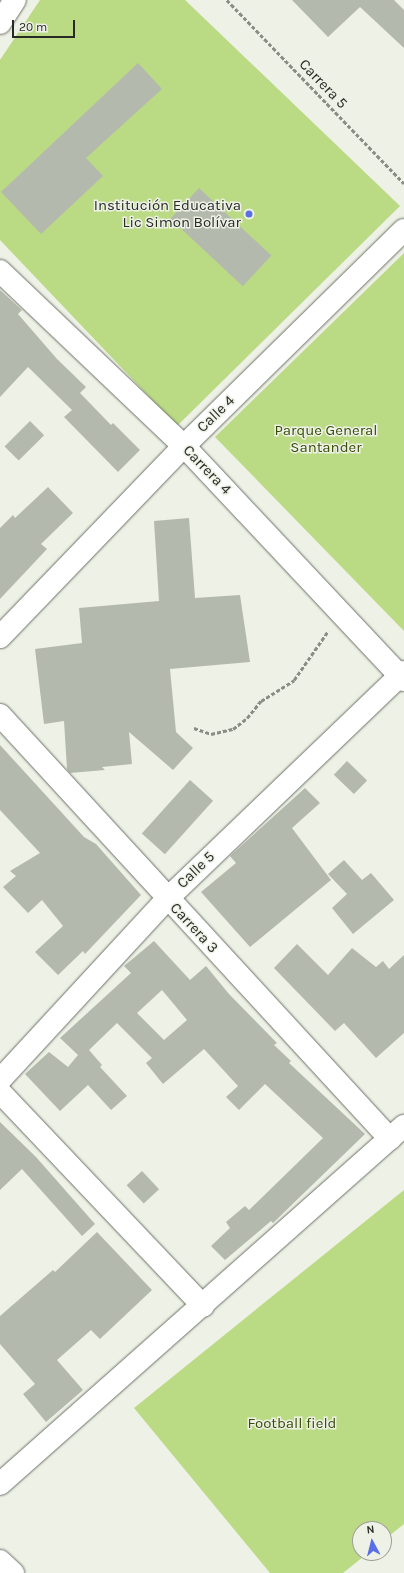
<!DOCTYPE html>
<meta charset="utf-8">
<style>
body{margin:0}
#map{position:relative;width:404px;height:1573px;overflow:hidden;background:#edf1e6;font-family:Karla,sans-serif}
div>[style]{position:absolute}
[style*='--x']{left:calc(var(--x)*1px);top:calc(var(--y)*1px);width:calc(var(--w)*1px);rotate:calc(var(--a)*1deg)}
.green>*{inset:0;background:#bbda84}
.building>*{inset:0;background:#b4b9ae;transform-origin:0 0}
.path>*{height:2.5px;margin-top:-1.25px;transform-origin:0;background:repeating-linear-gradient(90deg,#8a8d85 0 4px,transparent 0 6px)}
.roads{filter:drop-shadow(0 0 1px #6d7067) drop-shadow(0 0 1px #6d7067)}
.minor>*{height:22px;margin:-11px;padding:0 11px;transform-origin:11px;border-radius:11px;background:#fff}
.major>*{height:22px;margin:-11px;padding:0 11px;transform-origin:11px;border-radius:11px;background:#fff}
.dots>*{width:11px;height:11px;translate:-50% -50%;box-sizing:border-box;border:2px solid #edf1e6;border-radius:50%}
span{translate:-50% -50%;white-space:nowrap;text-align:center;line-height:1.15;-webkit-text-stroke:3px #edf1e6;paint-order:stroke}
.street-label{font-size:15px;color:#282a26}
.poi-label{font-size:15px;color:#282a26}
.right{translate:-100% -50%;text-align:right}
.park-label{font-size:15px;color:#384b06}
.north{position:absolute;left:352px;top:1521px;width:40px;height:40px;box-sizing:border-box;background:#edf1e6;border:1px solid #9ea199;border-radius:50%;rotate:353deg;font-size:11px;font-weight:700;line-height:16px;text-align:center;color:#282a26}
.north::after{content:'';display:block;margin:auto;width:14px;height:18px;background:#5a6ee5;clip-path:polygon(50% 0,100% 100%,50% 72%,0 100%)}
.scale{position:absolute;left:12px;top:20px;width:63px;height:18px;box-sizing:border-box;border:2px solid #282a26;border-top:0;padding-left:5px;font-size:12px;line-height:14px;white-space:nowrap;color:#282a26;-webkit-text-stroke:3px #edf1e6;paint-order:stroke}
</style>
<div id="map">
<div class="green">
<div style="clip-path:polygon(40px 0,185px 0,400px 206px,177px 426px,0 240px,0 60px)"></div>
<div style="clip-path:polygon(404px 253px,404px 631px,215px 437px)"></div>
<div style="clip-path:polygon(404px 1190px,404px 1524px,384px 1540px,384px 1529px,360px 1529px,360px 1553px,368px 1553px,343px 1573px,270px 1573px,134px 1408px)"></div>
</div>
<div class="building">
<div style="clip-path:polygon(292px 0,394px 0,404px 10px,404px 48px,360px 7px,328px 37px)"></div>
<div style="clip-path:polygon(138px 63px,162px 89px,86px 158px,103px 176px,41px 234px,1px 192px)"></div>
<div style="left:199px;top:188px;width:99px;height:42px;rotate:43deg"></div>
<div style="clip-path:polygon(0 290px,22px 310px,18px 314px,57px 359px,86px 387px,80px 393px,111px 425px,113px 423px,140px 450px,118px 472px,64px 417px,72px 410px,28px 367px,0 397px)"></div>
<div style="left:30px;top:421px;width:20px;height:36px;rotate:45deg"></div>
<div style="clip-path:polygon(48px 487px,73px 513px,41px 544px,47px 549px,0 599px,0 528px,13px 515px,15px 518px)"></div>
<div style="clip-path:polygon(189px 518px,195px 598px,240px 595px,250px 662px,170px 669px,176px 732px,193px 748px,173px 770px,129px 732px,132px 764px,102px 767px,105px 770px,70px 773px,67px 769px,64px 721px,44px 724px,35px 649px,82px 643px,79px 608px,159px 601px,154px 521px)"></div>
<div style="clip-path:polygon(0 745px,84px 837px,96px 844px,141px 895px,85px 954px,83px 951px,58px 975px,35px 952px,63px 926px,42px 900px,28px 913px,3px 887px,16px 876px,10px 871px,40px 853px,0 810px)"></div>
<div style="left:347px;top:761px;width:28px;height:19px;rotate:44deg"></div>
<div style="left:190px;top:780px;width:31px;height:72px;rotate:42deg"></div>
<div style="clip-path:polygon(305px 788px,320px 803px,292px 828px,331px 880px,250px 947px,201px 892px,236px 863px,230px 856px)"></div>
<div style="clip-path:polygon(344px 860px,362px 880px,371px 873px,394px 900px,353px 934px,332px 908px,347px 894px,328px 874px)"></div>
<div style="clip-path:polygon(evenodd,154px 941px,190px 980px,206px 966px,229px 994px,277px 1043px,274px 1045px,291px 1061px,289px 1063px,365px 1134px,273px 1223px,271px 1221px,225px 1260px,211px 1246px,230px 1228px,226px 1222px,245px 1206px,249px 1210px,323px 1138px,265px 1084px,239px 1110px,226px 1097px,238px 1086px,204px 1049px,163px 1084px,146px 1063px,152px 1058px,117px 1023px,89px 1050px,102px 1065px,100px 1067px,127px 1096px,111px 1110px,88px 1085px,60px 1111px,25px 1074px,49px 1052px,68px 1067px,78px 1055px,60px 1038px,131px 973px,124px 966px,154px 941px,162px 990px,187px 1020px,164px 1040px,137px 1013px,162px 990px)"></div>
<div style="clip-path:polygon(297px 944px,328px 975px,352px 948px,376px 967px,383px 961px,389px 969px,404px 955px,404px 1033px,376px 1058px,344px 1023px,335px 1031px,274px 968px)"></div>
<div style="clip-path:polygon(0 1122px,36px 1157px,95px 1224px,82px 1236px,22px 1169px,0 1190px)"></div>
<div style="left:142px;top:1171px;width:25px;height:21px;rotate:47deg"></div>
<div style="clip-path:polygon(97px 1232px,152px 1290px,100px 1339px,91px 1330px,57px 1360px,83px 1390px,46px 1422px,23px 1394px,35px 1384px,0 1344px,0 1316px,53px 1270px,55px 1272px)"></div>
</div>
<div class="path">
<div style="--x:227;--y:0;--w:255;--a:46"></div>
<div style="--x:194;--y:728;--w:18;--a:19"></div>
<div style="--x:211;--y:734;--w:23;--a:-13"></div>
<div style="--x:233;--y:729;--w:18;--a:-38"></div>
<div style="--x:247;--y:718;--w:22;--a:-51"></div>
<div style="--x:261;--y:701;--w:39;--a:-32"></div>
<div style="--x:294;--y:680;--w:60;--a:-55.2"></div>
</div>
<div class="roads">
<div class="minor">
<div style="--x:0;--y:23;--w:27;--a:-57"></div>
<div style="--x:0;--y:271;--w:254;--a:43.6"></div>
<div style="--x:184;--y:446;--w:321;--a:46.8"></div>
<div style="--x:0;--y:637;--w:265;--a:-46.1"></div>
<div style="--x:184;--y:446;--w:308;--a:-44.5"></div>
<div style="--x:0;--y:715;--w:576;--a:47.39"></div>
<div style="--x:0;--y:1092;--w:295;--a:46.5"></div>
<div style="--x:0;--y:1484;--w:540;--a:-41.55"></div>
<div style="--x:0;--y:1561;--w:18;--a:43"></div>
</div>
<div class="major">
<div style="--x:0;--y:1080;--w:246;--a:-47.3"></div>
<div style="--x:167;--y:899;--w:328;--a:-43.8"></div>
</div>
</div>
<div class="dots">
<div style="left:249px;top:214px;background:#5a6ee5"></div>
</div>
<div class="street-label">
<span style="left:323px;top:84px;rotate:46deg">Carrera 5</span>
<span style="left:216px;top:414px;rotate:-44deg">Calle 4</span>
<span style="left:207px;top:470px;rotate:46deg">Carrera 4</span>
<span style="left:196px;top:870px;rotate:-44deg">Calle 5</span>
<span style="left:194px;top:928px;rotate:47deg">Carrera 3</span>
</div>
<div class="poi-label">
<span class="right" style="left:241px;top:214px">Institución Educativa<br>Lic Simon Bolívar</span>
</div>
<div class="park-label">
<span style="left:326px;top:439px">Parque General<br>Santander</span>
<span style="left:292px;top:1424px">Football field</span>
</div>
<div class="north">N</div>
<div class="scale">20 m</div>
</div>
